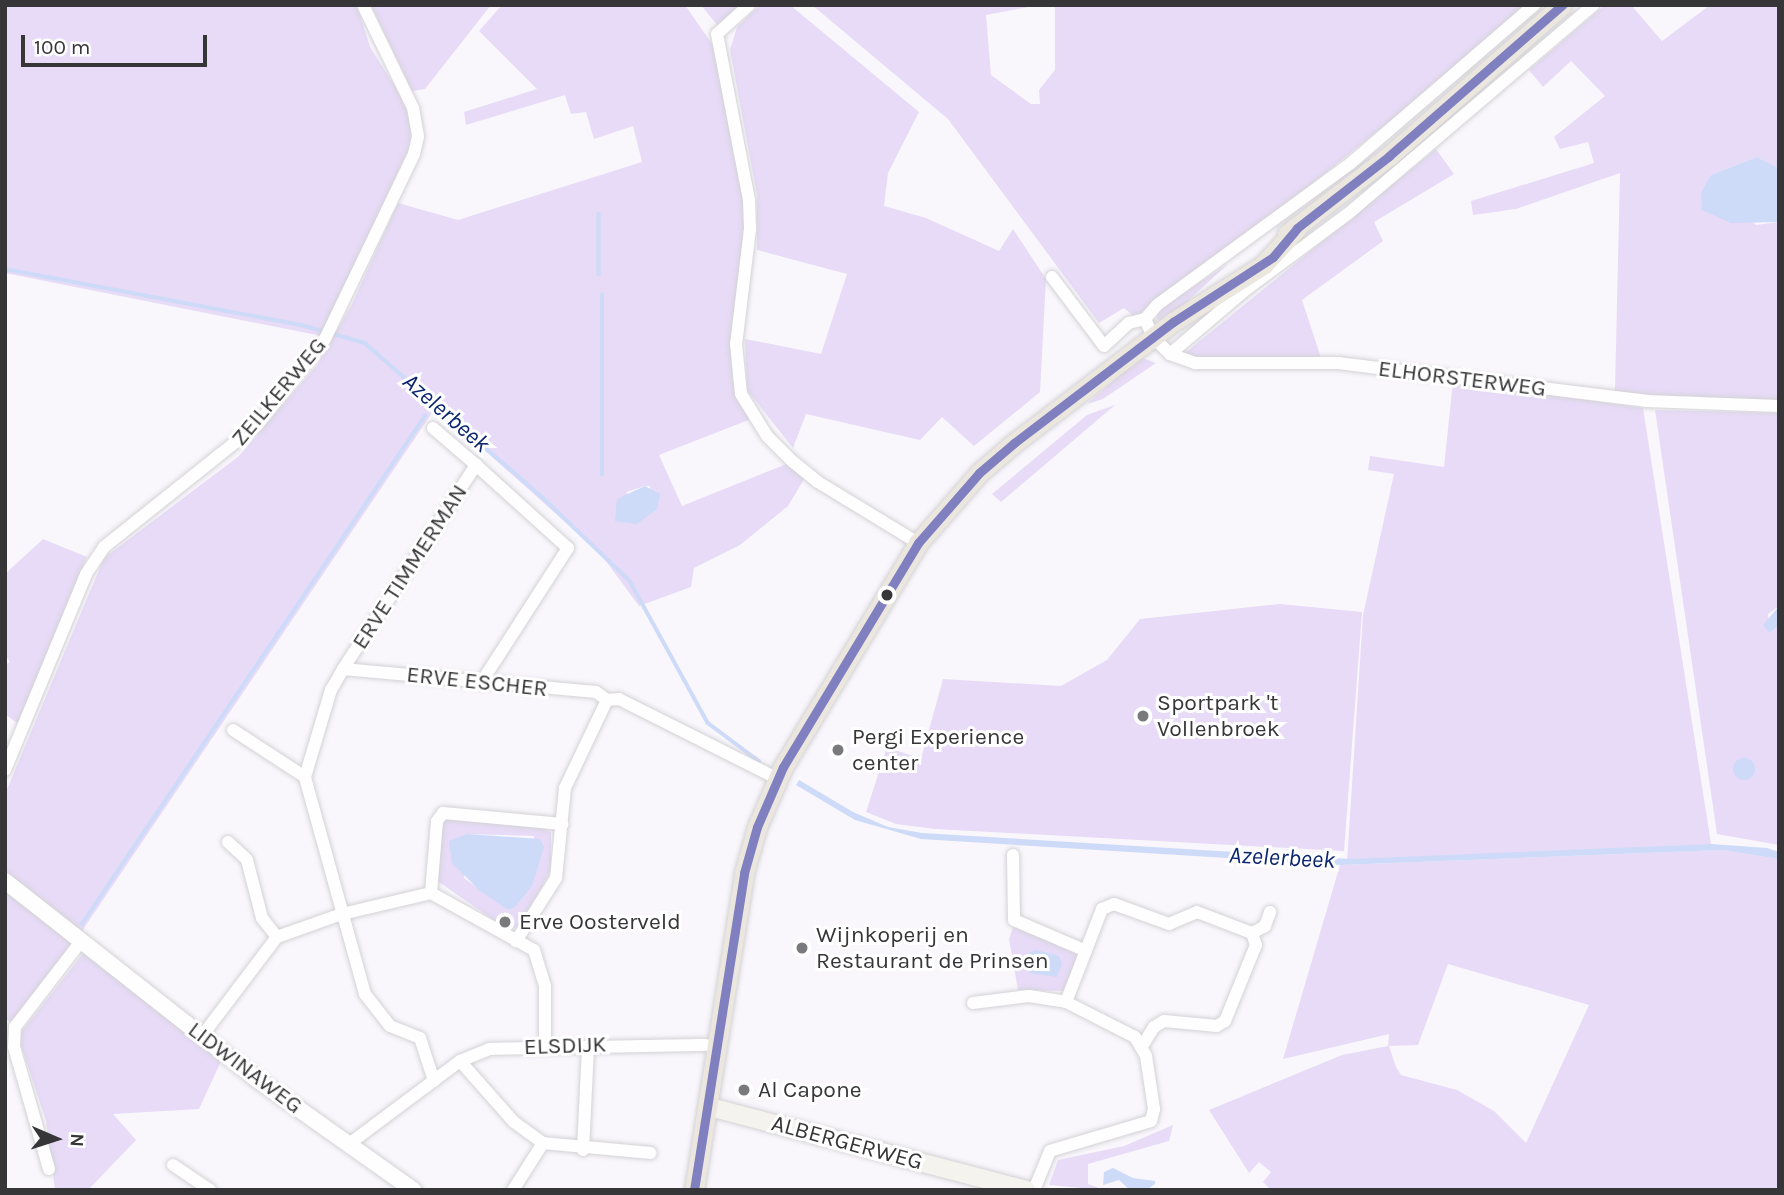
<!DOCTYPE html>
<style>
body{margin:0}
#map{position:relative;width:1784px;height:1195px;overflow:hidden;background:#f9f7fc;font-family:Karla,sans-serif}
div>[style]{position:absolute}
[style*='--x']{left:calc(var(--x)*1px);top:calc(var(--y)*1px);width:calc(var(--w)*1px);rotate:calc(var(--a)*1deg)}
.green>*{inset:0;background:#e7dbf7}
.water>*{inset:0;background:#cddaf8}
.round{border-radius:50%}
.stream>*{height:3.5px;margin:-1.75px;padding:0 1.75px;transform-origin:1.75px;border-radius:1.75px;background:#cddaf8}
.roads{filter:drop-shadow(0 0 2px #d3d2d5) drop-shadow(0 0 2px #d3d2d5)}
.minor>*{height:12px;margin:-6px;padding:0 6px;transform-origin:6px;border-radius:6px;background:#fefeff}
.tertiary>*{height:16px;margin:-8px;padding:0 8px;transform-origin:8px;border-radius:8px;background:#fefeff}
.secondary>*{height:18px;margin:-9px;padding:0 9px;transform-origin:9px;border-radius:9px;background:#f5f3ee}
.primary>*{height:19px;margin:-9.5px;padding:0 9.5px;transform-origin:9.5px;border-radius:9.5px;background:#ebe7df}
.bus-1>*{height:9px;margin:-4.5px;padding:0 4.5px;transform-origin:4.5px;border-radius:4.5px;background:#8080c0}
.dots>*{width:19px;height:19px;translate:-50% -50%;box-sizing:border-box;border:4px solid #fff;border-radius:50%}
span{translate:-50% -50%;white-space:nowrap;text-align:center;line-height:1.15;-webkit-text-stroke:6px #fff;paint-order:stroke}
.street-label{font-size:23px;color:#363537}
.poi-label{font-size:23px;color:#363537}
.left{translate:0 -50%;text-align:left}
.water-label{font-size:24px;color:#0b266f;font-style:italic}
.frame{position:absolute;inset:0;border:7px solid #363537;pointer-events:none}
.north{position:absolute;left:21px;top:1104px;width:70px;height:70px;-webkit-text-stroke:5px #fff;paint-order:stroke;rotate:93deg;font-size:19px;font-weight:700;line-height:28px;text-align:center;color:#363537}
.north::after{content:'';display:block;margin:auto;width:24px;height:32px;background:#363537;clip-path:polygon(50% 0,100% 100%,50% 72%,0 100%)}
.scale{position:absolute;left:21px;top:35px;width:186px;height:32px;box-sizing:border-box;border:4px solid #363537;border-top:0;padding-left:9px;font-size:21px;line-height:24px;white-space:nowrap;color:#363537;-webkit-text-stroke:5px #fff;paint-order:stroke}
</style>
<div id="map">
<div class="green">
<div style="clip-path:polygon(5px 5px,357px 5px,370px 47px,408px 107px,414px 137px,322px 336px,5px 273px)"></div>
<div style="clip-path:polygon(371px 5px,491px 5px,425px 89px,412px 91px)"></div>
<div style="clip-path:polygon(evenodd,502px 5px,685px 5px,717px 51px,737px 132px,746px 234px,732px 379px,751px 419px,659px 455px,682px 506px,789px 463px,806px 476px,788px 506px,740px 545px,694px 568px,691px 587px,639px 606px,600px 553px,436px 407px,82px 931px,5px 871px,5px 794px,104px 558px,239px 456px,317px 365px,351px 306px,398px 203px,458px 220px,642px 162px,633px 126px,594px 139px,586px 112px,571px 114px,565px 95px,466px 125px,464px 112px,537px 89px,479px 31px,502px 5px,645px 486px,650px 486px,654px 509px,646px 513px,626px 492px,645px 486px)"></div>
<div style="clip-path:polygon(701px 5px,743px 5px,717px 25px)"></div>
<div style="clip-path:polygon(760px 5px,790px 5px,919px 112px,888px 173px,884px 206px,926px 218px,999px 251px,1013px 229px,1046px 279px,1040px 392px,974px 446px,942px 417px,920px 440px,806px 414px,793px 448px,747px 390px,745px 339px,821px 354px,847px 274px,757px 250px,757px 195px,730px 50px,737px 27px)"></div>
<div style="clip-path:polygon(812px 5px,1039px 5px,986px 15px,991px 75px,1031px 104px,1040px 104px,1039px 90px,1055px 70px,1055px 5px,1526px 5px,1452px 71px,1227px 252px,1136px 318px,1124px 308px,1099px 323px,948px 119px)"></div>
<div style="clip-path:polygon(1605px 5px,1631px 5px,1662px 41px,1710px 5px,1779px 5px,1779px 168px,1757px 157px,1711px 175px,1756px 225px,1779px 222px,1779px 400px,1691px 399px,1615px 391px,1620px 173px,1516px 209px,1473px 215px,1471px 201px,1594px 163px,1588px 142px,1560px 149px,1554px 137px,1605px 96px,1571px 61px,1543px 87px,1529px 70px)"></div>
<div style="clip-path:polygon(1436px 149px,1454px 174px,1374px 222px,1383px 241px,1302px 300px,1321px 358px,1180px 357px)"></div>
<div style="clip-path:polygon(1228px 264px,1166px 321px,1157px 319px,1159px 309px)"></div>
<div style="clip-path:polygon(1140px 357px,1156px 363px,1103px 399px,1087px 404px)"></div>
<div style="clip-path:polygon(1453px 381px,1643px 408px,1711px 844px,1347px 862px,1363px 615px,1394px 474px,1368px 470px,1370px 456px,1444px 467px)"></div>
<div style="clip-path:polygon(1115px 405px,1001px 502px,992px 494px,1087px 415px)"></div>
<div style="clip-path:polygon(1655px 410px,1779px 413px,1779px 606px,1768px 614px,1770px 633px,1779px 625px,1779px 845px,1717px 834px)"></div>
<div style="clip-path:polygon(43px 539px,87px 557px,18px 724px,5px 714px,5px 665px,10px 662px,5px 654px,5px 574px)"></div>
<div style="clip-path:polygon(1280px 604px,1362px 612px,1344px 851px,935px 829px,896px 824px,866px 812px,887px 747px,921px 759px,943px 679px,1061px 686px,1107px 660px,1140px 619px)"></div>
<div style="clip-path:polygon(evenodd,453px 818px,543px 828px,551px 832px,551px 870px,521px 925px,512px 929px,501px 925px,436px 880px,440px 831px,444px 820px,453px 818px,467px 834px,534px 836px,532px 886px,508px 910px,464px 878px,467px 834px)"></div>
<div style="clip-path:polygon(evenodd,1722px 850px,1779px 859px,1779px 1190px,1271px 1190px,1263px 1182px,1271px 1172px,1259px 1162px,1249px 1173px,1209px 1110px,1342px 1055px,1388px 1046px,1389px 1034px,1283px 1059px,1340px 865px,1722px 850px,1448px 964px,1589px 1005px,1526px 1143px,1494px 1111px,1457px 1090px,1401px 1075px,1396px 1067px,1389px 1046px,1418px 1045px,1448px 964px)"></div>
<div style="clip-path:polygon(5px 890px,73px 942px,11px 1022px,5px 1019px)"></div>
<div style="clip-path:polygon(1013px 927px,1073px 951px,1078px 959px,1063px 991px,1018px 990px,1009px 939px)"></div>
<div style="clip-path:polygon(85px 951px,223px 1057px,199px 1109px,113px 1114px,136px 1140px,88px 1190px,55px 1190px,46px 1121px,18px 1036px)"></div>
<div style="clip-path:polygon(1173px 1125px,1169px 1141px,1088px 1164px,1088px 1184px,1105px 1190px,1049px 1185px,1058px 1160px,1124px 1146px)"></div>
</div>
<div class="water">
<div style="clip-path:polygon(1757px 157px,1779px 168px,1779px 222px,1731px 223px,1702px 210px,1701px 193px,1711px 175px)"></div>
<div style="clip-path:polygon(645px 486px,660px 494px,657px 509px,637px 524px,615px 521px,617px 499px)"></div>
<div style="clip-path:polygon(1779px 606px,1779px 625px,1770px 633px,1763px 625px)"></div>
<div class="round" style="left:1733px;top:758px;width:22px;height:22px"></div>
<div style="clip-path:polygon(799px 780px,853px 812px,888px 827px,922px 833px,1351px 859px,1711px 844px,1767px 848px,1779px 852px,1779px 859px,1722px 850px,1340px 865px,921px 839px,855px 820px,796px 785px)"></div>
<div style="clip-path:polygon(467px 834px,540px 839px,544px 847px,532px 886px,515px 907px,508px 910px,480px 891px,452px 863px,449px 841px)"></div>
<div style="clip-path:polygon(1036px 950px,1059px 956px,1062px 963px,1057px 977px,1029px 973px,1026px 954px)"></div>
<div style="clip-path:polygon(1113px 1168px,1133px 1178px,1155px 1181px,1155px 1184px,1146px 1190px,1130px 1190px,1119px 1180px,1103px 1185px,1104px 1172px)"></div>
</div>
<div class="stream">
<div style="--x:599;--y:214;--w:60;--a:90"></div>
<div style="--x:5;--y:269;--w:302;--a:10.7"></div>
<div style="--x:302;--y:325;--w:66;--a:15.9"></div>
<div style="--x:365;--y:343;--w:230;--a:41"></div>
<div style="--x:539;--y:494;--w:126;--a:43.7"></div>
<div style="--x:630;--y:581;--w:162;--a:61.2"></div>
<div style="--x:708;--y:723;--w:64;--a:36.7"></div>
<div style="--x:602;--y:475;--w:180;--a:-90"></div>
<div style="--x:82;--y:924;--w:613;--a:-55.97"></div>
</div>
<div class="roads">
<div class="minor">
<div style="--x:749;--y:5;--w:43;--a:137.8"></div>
<div style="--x:717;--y:34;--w:169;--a:79.1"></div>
<div style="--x:749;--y:200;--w:29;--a:88"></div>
<div style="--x:750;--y:229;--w:116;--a:96.9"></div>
<div style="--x:736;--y:344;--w:50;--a:84.3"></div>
<div style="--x:741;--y:394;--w:49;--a:58.2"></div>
<div style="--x:767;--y:436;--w:35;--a:45"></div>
<div style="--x:792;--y:461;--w:33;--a:39"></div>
<div style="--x:818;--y:482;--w:117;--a:31.4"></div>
<div style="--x:1052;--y:277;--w:86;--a:53"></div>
<div style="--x:1104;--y:346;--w:34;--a:-43"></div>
<div style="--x:1129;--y:323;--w:16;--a:-14"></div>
<div style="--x:1145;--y:319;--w:20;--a:66"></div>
<div style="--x:1153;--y:337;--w:24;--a:45"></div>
<div style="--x:1170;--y:354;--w:27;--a:20"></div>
<div style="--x:1195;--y:363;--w:143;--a:0"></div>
<div style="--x:1338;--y:363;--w:310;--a:7"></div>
<div style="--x:1646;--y:401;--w:133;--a:2.2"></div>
<div style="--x:1145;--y:319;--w:18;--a:-49"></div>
<div style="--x:1157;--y:305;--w:240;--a:-36.2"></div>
<div style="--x:1351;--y:163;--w:242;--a:-40.8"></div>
<div style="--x:1170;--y:354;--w:97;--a:-40.4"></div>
<div style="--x:1244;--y:291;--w:131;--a:-36.6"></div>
<div style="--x:1349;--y:213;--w:321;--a:-40.4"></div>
<div style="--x:433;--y:428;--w:57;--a:40.7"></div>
<div style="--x:343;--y:669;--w:244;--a:-56.9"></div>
<div style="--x:476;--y:465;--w:124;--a:42.1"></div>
<div style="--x:568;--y:548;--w:161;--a:122.8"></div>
<div style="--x:607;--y:700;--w:12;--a:-5"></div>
<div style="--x:619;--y:699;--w:178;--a:26.7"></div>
<div style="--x:233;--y:730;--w:86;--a:33.1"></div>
<div style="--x:5;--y:770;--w:212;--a:-67.5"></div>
<div style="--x:86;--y:574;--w:32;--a:-56"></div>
<div style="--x:104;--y:547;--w:196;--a:-38.6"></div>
<div style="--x:257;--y:425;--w:91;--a:-51.2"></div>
<div style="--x:314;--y:354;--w:19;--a:-54"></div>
<div style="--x:325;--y:339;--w:205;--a:-64.3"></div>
<div style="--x:414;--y:154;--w:18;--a:-77"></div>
<div style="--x:418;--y:136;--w:28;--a:-100"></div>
<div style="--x:413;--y:108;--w:114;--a:-115.9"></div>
<div style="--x:228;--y:842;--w:26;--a:43"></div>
<div style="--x:247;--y:860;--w:60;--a:75.5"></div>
<div style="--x:262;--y:918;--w:24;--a:52"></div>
<div style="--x:1013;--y:855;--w:65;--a:89.1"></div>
<div style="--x:1014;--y:920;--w:78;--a:23.3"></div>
<div style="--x:431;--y:893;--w:72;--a:-85.2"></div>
<div style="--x:437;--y:821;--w:10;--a:-53"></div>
<div style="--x:443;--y:813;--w:120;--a:5.3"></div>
<div style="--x:1252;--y:933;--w:15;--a:-28"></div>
<div style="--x:1265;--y:926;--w:15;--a:-70"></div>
<div style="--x:1066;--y:1002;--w:100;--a:-68.8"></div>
<div style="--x:1102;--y:909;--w:13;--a:-23"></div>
<div style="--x:1114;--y:904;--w:59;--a:20"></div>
<div style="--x:1169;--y:924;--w:30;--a:-23"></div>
<div style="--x:1197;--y:912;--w:59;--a:20.9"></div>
<div style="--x:1252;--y:933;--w:13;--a:72"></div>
<div style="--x:1256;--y:945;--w:82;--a:112.2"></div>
<div style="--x:1225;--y:1021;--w:9;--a:148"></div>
<div style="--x:1217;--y:1026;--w:53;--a:-174.6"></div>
<div style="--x:1164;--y:1021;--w:12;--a:149"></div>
<div style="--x:1154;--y:1027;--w:22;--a:122"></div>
<div style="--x:973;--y:1003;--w:56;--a:-7.1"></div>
<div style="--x:1029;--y:996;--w:37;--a:9"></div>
<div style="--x:1066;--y:1002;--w:77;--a:26.9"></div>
<div style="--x:1135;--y:1037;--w:22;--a:60"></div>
<div style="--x:1146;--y:1056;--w:54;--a:81.4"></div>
<div style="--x:1154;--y:1109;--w:12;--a:104"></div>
<div style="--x:1151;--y:1121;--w:105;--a:163.5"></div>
<div style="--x:1050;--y:1151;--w:42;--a:112.3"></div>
<div style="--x:202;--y:1036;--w:124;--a:-52.9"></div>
<div style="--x:277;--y:937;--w:69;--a:-19.5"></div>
<div style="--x:342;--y:914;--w:91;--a:-13.3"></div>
<div style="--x:431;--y:893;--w:118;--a:29"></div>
<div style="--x:534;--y:950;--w:38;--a:73"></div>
<div style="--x:545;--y:986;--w:60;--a:90"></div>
<div style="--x:460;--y:1061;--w:81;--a:48.5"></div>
<div style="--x:514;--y:1122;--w:36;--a:36"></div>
<div style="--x:543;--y:1143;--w:108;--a:5.3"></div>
<div style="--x:434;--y:1081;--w:45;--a:-108"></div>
<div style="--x:420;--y:1038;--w:32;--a:-158"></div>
<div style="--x:390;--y:1026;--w:41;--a:-128"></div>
<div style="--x:365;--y:994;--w:225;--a:-105.5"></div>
<div style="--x:305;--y:777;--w:91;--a:-73.4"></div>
<div style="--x:331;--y:690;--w:24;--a:-60"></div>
<div style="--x:343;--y:669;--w:254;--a:5.2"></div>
<div style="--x:596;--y:692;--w:14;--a:36"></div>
<div style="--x:607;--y:700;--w:98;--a:115.5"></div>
<div style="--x:565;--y:788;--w:90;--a:95.7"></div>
<div style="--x:556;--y:878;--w:75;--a:122.4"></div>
<div style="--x:349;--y:1144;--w:139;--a:-36.8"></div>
<div style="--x:460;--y:1061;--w:31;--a:-22"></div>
<div style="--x:489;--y:1049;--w:217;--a:-1.1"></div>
<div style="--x:583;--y:1150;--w:104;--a:-87.2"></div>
<div style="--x:173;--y:1165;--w:45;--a:34"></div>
<div style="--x:49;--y:1169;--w:127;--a:-106"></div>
<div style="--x:14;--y:1047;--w:20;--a:-87"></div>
<div style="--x:15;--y:1027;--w:110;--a:-52.4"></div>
<div style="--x:513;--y:1190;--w:56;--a:-57.4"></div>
</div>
<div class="tertiary">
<div style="--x:5;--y:881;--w:318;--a:38.2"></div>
<div style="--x:255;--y:1078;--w:194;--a:35.3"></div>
</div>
<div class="secondary">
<div style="--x:710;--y:1107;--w:327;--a:14.7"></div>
</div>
<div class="primary">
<div style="--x:1287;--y:234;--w:128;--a:-37.4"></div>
<div style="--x:1389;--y:156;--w:230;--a:-41.1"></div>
<div style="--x:694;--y:1190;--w:321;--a:-81"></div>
<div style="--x:744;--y:873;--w:48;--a:-74.2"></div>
<div style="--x:757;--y:827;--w:65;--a:-66.6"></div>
<div style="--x:783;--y:767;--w:262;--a:-58.9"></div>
<div style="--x:918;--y:543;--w:93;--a:-48.9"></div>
<div style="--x:979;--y:473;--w:46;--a:-40.6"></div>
<div style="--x:1014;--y:443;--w:200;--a:-37.3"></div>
<div style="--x:1173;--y:322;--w:107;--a:-32.3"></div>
<div style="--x:1263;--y:265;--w:50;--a:-47.4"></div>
</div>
</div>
<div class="bus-1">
<div style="--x:694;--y:1190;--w:321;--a:-81"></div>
<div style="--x:744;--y:873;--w:48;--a:-74.2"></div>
<div style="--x:757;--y:827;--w:65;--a:-66.6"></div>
<div style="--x:783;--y:767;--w:262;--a:-58.9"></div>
<div style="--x:918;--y:543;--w:93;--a:-48.9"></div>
<div style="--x:979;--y:473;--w:46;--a:-40.6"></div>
<div style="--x:1014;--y:443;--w:200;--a:-37.3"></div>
<div style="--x:1173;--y:322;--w:119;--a:-33"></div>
<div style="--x:1273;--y:257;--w:38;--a:-50"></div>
<div style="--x:1297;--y:228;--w:117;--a:-38"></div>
<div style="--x:1389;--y:156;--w:230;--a:-41.1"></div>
</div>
<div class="dots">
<div style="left:887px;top:595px;background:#363537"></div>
<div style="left:1143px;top:716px;background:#7a797c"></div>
<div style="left:838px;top:750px;background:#7a797c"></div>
<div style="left:505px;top:922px;background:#7a797c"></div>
<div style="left:802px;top:948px;background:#7a797c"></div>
<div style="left:744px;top:1090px;background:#7a797c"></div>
</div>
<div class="street-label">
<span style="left:1462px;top:379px;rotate:7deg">ELHORSTERWEG</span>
<span style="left:279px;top:392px;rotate:-50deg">ZEILKERWEG</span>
<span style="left:410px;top:567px;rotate:-57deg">ERVE TIMMERMAN</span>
<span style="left:477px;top:682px;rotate:6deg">ERVE ESCHER</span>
<span style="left:565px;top:1046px;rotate:-2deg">ELSDIJK</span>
<span style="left:245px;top:1068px;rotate:37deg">LIDWINAWEG</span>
<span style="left:847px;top:1143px;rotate:15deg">ALBERGERWEG</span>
</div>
<div class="poi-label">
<span class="left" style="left:1157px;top:716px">Sportpark 't<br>Vollenbroek</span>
<span class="left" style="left:852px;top:750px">Pergi Experience<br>center</span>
<span class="left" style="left:519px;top:922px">Erve Oosterveld</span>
<span class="left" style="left:816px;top:948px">Wijnkoperij en<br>Restaurant de Prinsen</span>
<span class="left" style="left:758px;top:1090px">Al Capone</span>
</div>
<div class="water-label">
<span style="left:446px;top:413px;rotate:41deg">Azelerbeek</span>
<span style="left:1282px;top:858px;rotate:3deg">Azelerbeek</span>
</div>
<div class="frame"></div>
<div class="north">N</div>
<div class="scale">100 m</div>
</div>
